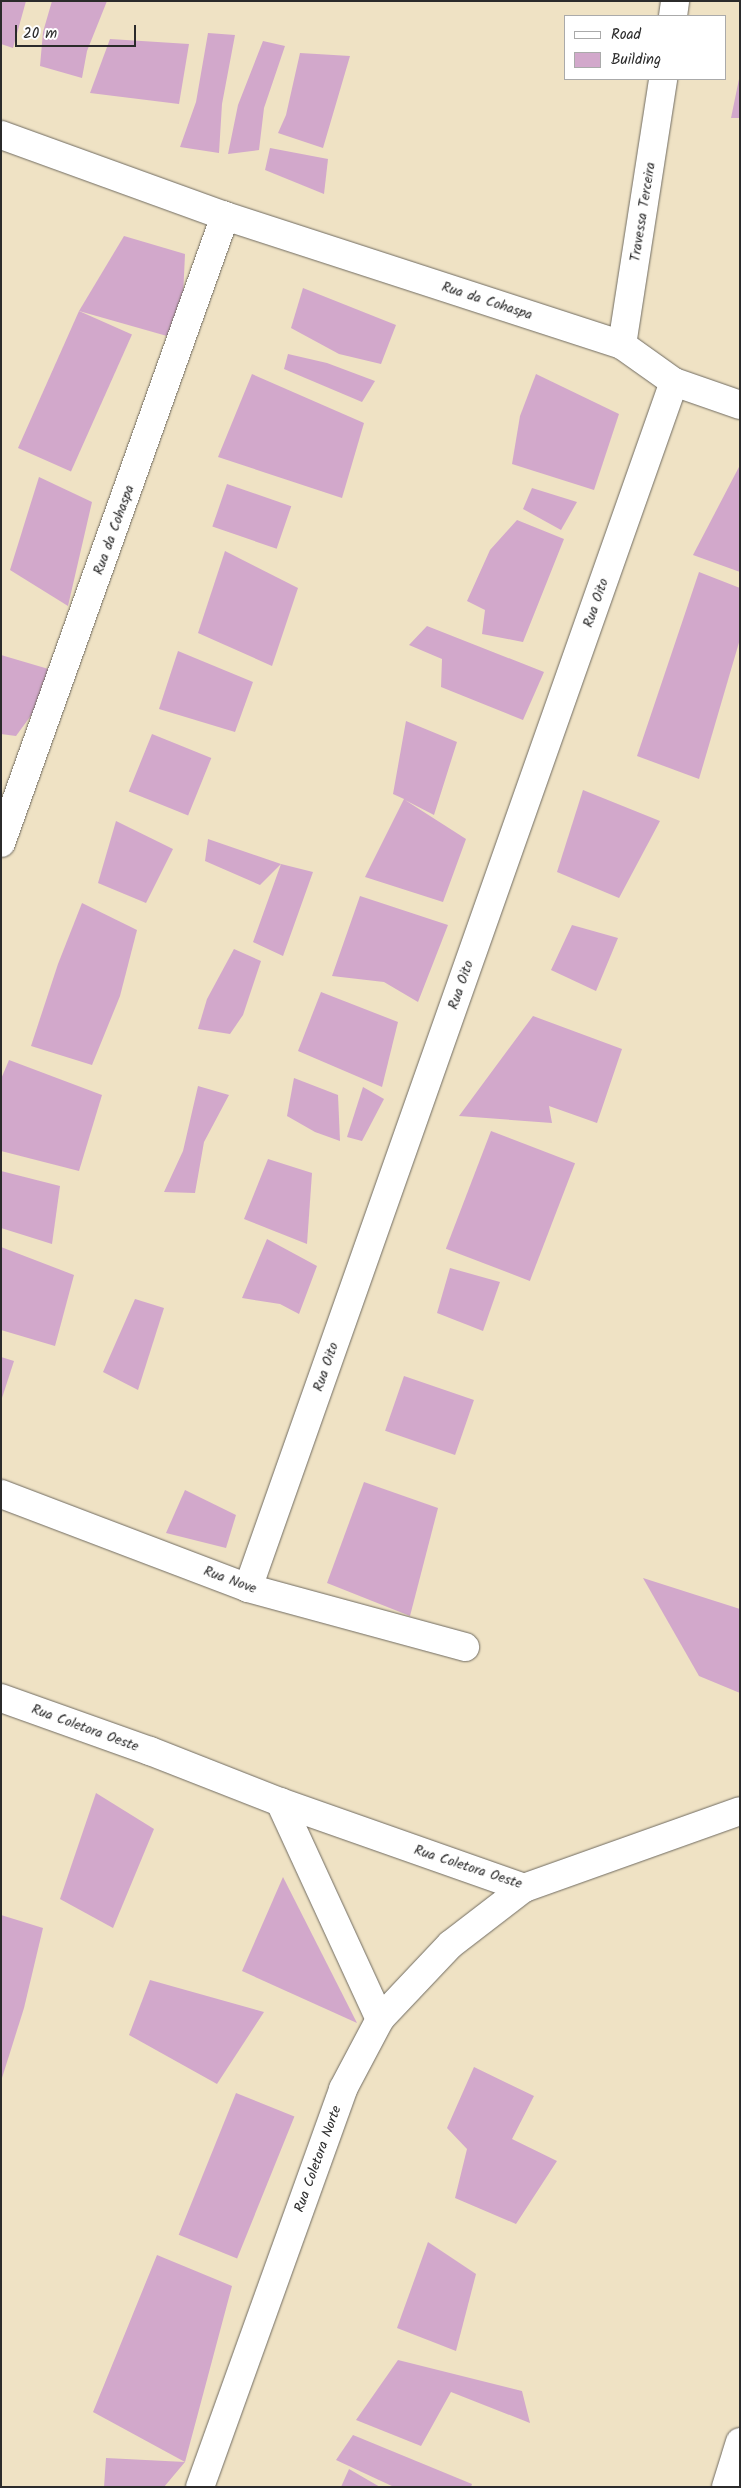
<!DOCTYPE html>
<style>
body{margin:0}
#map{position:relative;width:741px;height:2488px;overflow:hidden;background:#efe2c4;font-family:Kalam,sans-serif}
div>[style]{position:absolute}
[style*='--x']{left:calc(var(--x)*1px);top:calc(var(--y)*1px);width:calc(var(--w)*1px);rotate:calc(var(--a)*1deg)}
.building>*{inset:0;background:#d2a8cb;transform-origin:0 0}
.roads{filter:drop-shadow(0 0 1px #706b61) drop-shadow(0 0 1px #706b61)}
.street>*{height:28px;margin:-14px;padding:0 14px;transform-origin:14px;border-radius:14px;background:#fff}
.secondary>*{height:28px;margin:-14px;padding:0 14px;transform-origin:14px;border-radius:14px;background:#fff}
span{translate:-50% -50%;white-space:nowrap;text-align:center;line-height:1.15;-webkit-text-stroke:4px #fff;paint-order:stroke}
.street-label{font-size:14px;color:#2b2b2b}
.frame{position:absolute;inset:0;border:2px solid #2b2b2b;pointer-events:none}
.legend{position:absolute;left:564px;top:15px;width:162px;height:65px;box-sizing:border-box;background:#fff;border:1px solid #aaa;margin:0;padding:6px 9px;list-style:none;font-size:15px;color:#2b2b2b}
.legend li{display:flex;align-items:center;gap:10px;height:25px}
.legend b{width:25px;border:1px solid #aaa}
.scale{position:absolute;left:15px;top:25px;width:121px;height:22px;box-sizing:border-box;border:2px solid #2b2b2b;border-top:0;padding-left:6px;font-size:15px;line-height:18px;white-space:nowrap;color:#2b2b2b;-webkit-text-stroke:4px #fff;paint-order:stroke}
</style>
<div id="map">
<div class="building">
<div style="clip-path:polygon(1px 1px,26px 1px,13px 48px,1px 44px)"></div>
<div style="clip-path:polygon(52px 1px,107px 1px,87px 51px,82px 78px,40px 66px,43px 32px)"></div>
<div style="clip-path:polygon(208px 33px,235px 35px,222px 104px,219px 153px,180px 147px,196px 102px)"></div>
<div style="clip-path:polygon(110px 39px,189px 44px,179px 104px,90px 93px)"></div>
<div style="clip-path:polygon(263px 41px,285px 46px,264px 108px,259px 150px,228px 154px,238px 105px)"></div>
<div style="clip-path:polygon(300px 53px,350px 56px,323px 148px,278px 133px,286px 115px)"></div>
<div style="clip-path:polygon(739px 79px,740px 118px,731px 118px)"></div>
<div style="clip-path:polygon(270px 148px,328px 159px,324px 194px,265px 170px)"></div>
<div style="clip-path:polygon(124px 236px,185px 254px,181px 340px,79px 311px)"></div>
<div style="clip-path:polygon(303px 288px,396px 325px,381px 364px,339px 354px,291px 328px)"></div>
<div style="left:79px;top:311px;width:58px;height:150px;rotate:24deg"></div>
<div style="clip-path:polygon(288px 354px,327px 363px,375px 381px,362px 402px,284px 369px)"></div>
<div style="clip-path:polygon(252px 374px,364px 423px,342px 498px,218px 457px)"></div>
<div style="clip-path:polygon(536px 374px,619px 414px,594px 490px,512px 464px,520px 416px)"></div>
<div style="clip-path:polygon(740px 465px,740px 572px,693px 555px)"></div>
<div style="clip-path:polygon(39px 477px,92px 502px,68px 606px,10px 570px)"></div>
<div style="left:227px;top:484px;width:68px;height:45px;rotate:19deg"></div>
<div style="clip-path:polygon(532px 488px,577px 502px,561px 530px,523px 509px)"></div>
<div style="clip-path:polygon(517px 520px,564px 539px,523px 642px,482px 634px,485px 610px,467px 601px,490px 550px)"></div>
<div style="clip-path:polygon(225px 551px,298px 588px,272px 666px,198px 633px)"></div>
<div style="clip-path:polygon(699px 572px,740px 588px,740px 639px,699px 779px,637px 756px)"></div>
<div style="clip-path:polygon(427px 626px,544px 672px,523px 720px,441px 687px,442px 659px,409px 645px)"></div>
<div style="clip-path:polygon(178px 651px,253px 682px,235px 732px,159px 709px)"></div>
<div style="clip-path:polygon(1px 655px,62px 673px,16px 736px,1px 734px)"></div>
<div style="clip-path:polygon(406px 721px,457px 742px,434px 815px,405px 800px,466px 839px,443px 902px,365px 877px,404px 799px,393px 794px)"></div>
<div style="left:152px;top:734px;width:64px;height:62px;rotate:22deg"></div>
<div style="clip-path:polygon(583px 790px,660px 821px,619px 898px,557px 872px)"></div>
<div style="clip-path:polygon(116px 821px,173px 849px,146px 903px,98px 883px)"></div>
<div style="clip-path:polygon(208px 839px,281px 864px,313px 872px,283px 956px,253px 942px,281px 864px,260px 885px,205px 861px)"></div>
<div style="clip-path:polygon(360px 896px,448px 925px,418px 1002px,384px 982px,332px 976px)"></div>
<div style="clip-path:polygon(82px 903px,137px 930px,120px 996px,92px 1065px,31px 1046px,58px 964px)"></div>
<div style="clip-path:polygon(572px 925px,618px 938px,596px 991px,551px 970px)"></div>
<div style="clip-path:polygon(234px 949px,261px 961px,243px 1015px,230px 1034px,198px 1029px,207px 999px)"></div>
<div style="clip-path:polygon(321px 992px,398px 1022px,382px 1087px,298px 1051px)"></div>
<div style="clip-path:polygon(533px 1016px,622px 1049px,597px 1123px,549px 1106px,552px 1123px,459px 1116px)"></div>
<div style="clip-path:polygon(9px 1060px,102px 1095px,79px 1171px,1px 1151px,1px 1079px)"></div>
<div style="clip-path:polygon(294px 1078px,338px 1095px,340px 1141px,315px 1132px,287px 1116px)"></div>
<div style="clip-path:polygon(198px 1086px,229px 1095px,204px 1142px,195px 1193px,164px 1192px,183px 1151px)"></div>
<div style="clip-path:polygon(363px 1087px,384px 1099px,362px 1141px,347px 1137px)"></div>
<div style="left:491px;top:1131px;width:90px;height:126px;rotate:21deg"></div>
<div style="clip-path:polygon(268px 1159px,312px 1173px,307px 1244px,244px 1219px)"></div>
<div style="clip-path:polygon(1px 1171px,60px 1186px,52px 1244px,1px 1228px)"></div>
<div style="clip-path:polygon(267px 1239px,317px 1266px,299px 1314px,280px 1304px,242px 1298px)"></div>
<div style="clip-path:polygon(1px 1247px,74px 1275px,55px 1346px,1px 1330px)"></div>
<div style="clip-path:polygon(450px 1268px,500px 1282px,483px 1331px,437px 1313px)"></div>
<div style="clip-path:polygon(135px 1299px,164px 1308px,138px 1390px,103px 1372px)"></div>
<div style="clip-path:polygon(1px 1357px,14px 1361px,2px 1398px,1px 1398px)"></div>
<div style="left:404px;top:1376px;width:74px;height:58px;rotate:19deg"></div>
<div style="clip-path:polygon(364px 1482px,438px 1508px,410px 1616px,327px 1583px)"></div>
<div style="clip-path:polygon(185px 1490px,236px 1515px,226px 1548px,166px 1533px)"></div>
<div style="clip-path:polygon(643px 1578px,740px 1609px,740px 1693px,699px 1676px)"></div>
<div style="clip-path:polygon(96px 1793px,154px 1829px,113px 1928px,60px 1899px)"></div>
<div style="clip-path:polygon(283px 1877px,357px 2023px,242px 1971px)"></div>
<div style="clip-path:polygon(1px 1915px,43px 1928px,24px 2008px,2px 2078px)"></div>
<div style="clip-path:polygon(150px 1980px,264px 2012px,217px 2084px,129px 2035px)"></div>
<div style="clip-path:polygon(474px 2067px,534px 2096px,512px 2139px,557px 2161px,516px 2224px,455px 2198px,467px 2149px,447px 2128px)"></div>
<div style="left:236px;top:2093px;width:63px;height:153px;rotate:22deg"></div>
<div style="clip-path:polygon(428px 2242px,476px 2274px,456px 2351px,397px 2328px)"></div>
<div style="clip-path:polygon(157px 2255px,232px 2286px,185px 2462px,164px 2487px,104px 2487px,106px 2458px,185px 2462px,93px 2412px)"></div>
<div style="clip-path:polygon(398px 2360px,522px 2391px,530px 2423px,451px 2392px,421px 2446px,356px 2420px)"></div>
<div style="clip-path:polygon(353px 2435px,472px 2484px,471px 2487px,394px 2487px,336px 2460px)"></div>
<div style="clip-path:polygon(349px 2469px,380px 2487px,341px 2487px)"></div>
</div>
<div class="roads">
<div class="street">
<div style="--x:673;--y:16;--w:15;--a:-82"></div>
<div style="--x:1;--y:135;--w:238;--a:19.9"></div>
<div style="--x:225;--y:216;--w:417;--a:18"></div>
<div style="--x:622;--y:345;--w:64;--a:35.4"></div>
<div style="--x:674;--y:382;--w:70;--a:19.2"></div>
<div style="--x:622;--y:345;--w:269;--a:-81.2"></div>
<div style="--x:1;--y:843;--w:666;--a:-70.34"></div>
<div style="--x:1;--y:1494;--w:264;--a:20.8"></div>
<div style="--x:248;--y:1588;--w:225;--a:15.2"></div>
<div style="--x:248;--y:1588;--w:1279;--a:-70.55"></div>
<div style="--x:280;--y:1802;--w:239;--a:65.3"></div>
<div style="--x:200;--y:2487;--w:423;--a:-70.2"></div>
<div style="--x:343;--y:2089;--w:79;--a:-62.1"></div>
<div style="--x:380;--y:2019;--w:103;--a:-46.6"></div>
<div style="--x:451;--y:1944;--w:92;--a:-37.5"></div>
<div style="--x:726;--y:2487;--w:47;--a:-72.7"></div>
</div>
<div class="secondary">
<div style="--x:1;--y:1698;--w:158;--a:19.6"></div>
<div style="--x:150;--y:1751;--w:140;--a:21.4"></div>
<div style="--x:280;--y:1802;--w:259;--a:19.4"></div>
<div style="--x:524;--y:1888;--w:229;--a:-19.6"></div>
</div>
</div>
<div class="street-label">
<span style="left:643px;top:212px;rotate:-81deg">Travessa Terceira</span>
<span style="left:487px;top:301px;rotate:18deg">Rua da Cohaspa</span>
<span style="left:114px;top:530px;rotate:-70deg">Rua da Cohaspa</span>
<span style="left:596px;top:603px;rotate:-71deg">Rua Oito</span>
<span style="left:461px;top:985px;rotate:-71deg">Rua Oito</span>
<span style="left:326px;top:1367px;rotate:-71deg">Rua Oito</span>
<span style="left:230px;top:1580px;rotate:20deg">Rua Nove</span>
<span style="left:85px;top:1728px;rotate:20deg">Rua Coletora Oeste</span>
<span style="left:468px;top:1867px;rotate:18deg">Rua Coletora Oeste</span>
<span style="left:318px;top:2159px;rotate:-70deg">Rua Coletora Norte</span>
</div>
<div class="frame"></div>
<ul class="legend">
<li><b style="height:6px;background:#fff"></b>Road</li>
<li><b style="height:14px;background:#d2a8cb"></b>Building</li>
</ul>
<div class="scale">20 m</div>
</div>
